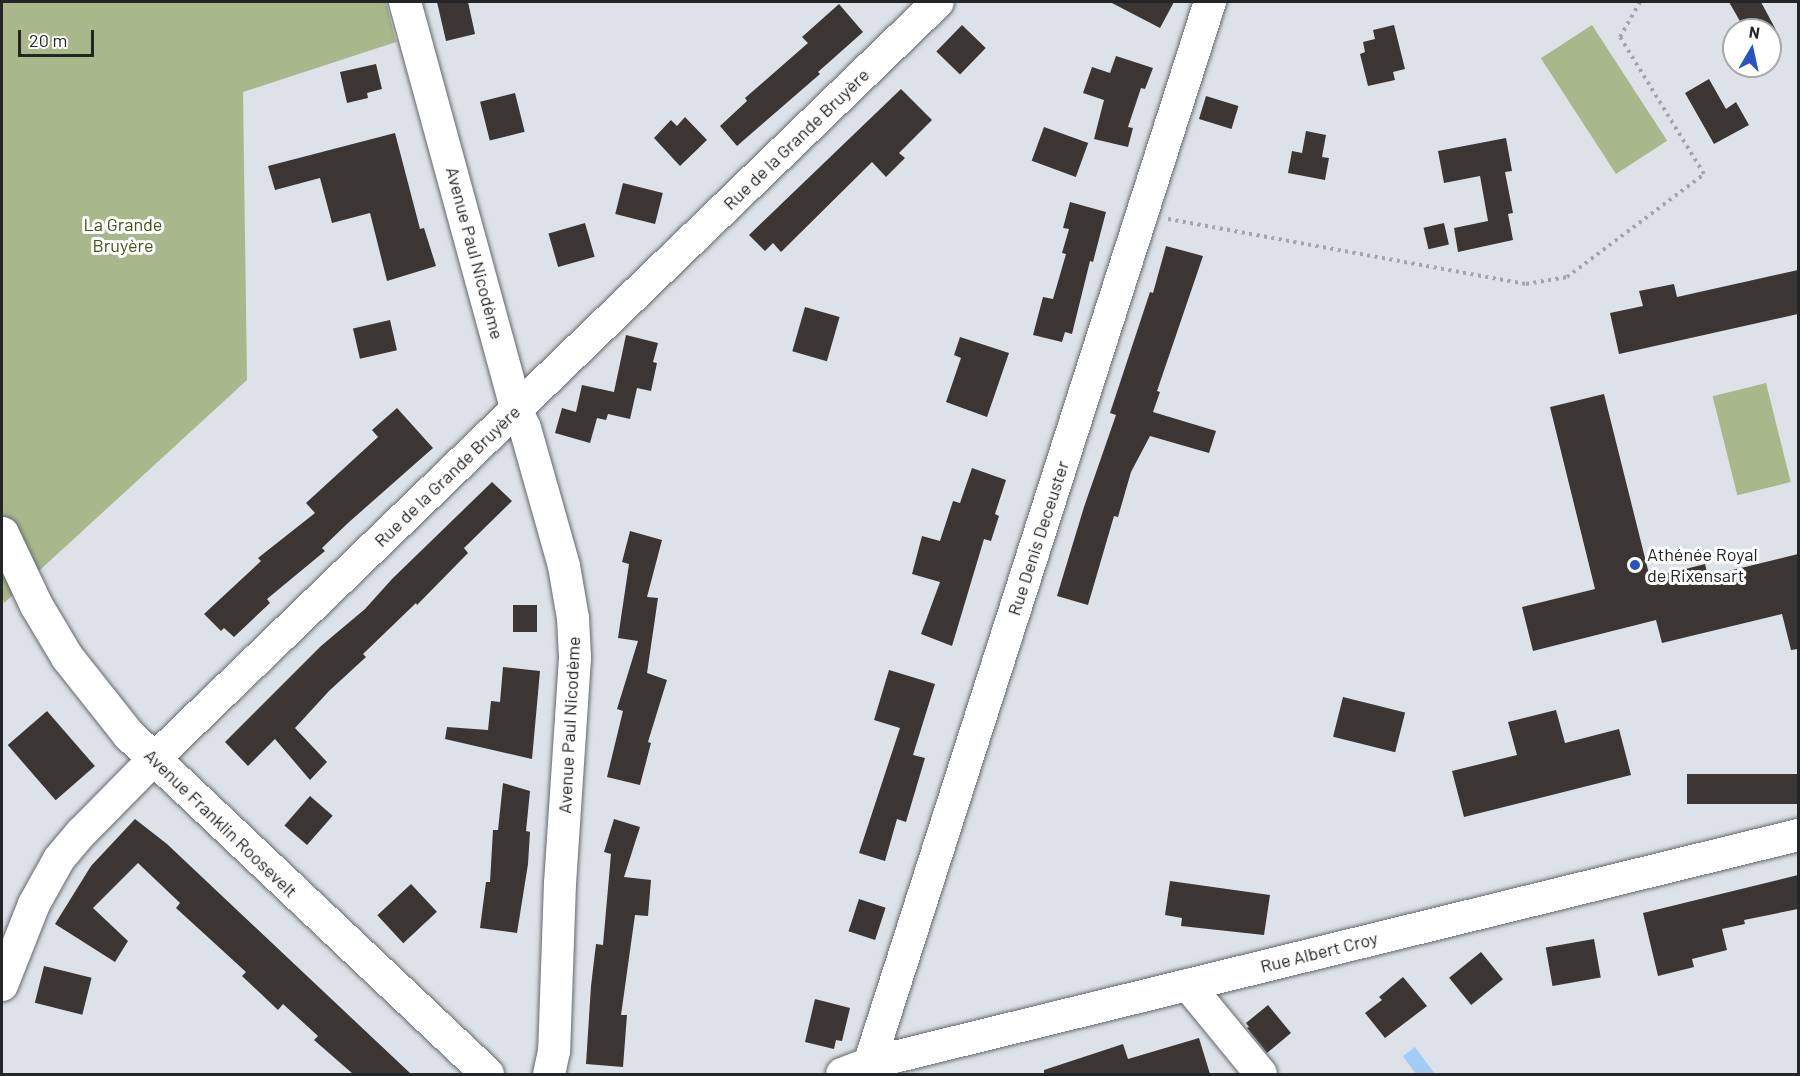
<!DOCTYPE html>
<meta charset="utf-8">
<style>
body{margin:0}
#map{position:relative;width:1800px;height:1076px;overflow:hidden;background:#dde2e8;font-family:Barlow,sans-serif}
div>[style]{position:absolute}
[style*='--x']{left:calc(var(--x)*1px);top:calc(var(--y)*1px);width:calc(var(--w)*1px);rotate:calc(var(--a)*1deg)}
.green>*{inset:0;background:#a8b88b;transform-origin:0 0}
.water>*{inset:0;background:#a2ccf6}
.building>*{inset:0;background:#3b3533;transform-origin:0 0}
.path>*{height:4px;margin-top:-2px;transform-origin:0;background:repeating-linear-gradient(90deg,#a2a6ab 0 3px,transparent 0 7.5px)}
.roads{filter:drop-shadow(0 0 2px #64686d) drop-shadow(0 0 2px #64686d)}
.minor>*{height:32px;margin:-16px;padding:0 16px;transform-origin:16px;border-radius:16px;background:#fff}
.major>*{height:33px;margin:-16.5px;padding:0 16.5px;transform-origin:16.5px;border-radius:16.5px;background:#fff}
.dots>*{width:16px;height:16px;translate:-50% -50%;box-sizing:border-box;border:3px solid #fff;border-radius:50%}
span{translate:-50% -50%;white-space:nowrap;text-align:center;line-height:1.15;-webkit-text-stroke:6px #fff;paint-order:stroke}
.street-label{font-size:18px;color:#232527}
.park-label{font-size:18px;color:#415219}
.poi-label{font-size:18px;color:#232527}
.left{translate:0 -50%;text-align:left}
.frame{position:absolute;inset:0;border:3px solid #232527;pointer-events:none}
.north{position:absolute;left:1722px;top:18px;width:60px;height:60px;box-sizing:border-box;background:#fff;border:2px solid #a7a8a9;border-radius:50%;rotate:9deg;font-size:16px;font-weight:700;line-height:24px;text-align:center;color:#232527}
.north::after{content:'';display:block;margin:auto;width:21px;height:27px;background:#2853c2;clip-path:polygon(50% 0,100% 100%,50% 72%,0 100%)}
.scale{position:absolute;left:18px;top:30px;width:76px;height:27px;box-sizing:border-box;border:3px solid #232527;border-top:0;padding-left:8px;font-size:18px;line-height:21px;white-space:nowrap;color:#232527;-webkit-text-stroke:4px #fff;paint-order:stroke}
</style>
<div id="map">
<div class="green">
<div style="clip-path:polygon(2px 2px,386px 2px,396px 42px,243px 92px,247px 380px,4px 603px,2px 595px)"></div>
<div style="left:1592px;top:25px;width:138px;height:61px;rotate:57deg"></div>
<div style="left:1766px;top:383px;width:102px;height:55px;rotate:76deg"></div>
</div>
<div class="water">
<div style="clip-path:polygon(1415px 1047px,1435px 1074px,1416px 1074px,1403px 1056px)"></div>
</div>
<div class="building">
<div style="clip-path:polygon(437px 2px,468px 2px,475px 34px,446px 41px)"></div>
<div style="clip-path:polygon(1110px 2px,1174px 2px,1160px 28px)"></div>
<div style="clip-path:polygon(1729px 2px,1761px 2px,1776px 30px,1745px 30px)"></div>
<div style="clip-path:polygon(839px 4px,863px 32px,818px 72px,820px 74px,737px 146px,720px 126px,747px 101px,745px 98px,808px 43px,802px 37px)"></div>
<div style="left:962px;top:25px;width:33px;height:37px;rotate:44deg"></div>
<div style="clip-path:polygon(1394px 25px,1405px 69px,1393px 72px,1395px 80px,1368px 86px,1360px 54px,1365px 52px,1363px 42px,1375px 39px,1373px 30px)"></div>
<div style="clip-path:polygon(1116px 56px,1153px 68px,1145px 89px,1141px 88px,1128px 127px,1133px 128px,1128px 147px,1094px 139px,1104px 100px,1083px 93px,1092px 67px,1110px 73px)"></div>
<div style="clip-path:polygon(376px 64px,382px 89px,367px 93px,368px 98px,347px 103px,340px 72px)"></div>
<div style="clip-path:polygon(1709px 79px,1726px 109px,1736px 102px,1749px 125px,1714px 144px,1685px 93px)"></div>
<div style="clip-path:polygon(901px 89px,932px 120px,899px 153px,905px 158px,886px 177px,872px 162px,781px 252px,773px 243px,765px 251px,749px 235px)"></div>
<div style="left:515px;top:93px;width:40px;height:36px;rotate:76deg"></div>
<div style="left:1206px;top:96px;width:34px;height:24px;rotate:17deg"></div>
<div style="clip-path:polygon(685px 117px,707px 140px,680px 166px,654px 138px,671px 120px,677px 126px)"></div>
<div style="left:1044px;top:127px;width:47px;height:36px;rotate:20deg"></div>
<div style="clip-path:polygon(1306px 131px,1326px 135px,1322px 157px,1329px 158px,1325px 180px,1288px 173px,1292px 151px,1302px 153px)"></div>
<div style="clip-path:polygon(395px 133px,420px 229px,424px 228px,436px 266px,387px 281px,370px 213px,332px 223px,320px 178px,275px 190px,268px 166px)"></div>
<div style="clip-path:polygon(1506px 138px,1512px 171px,1505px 172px,1513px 213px,1508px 214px,1513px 240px,1458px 252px,1454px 228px,1488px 221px,1480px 176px,1444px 183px,1438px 151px)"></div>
<div style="left:623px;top:183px;width:41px;height:32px;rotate:14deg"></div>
<div style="clip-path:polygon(1070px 202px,1106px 212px,1093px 262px,1090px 261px,1072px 334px,1065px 332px,1062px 342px,1033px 335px,1043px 297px,1053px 299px,1066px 254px,1062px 253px,1069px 229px,1063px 228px)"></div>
<div style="left:585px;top:223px;width:35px;height:38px;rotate:74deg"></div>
<div style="left:1444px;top:223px;width:22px;height:21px;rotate:77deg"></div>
<div style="clip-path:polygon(1166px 246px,1203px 256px,1157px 391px,1160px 392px,1153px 412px,1216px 431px,1209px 453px,1150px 436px,1131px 472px,1118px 517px,1114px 516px,1088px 605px,1057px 596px,1084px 507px,1116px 415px,1110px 413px,1150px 292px,1153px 293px)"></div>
<div style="clip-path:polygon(1798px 270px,1798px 314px,1619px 354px,1610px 313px,1643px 306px,1639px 291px,1674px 284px,1677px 297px)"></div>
<div style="left:805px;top:307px;width:36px;height:46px;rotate:16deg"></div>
<div style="left:390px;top:320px;width:31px;height:38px;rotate:77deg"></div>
<div style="clip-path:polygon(626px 335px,658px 343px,653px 362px,657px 363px,651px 391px,637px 388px,630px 419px,608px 414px,606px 420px,597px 418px,590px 443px,555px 433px,562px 408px,576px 412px,582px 385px,614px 392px)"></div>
<div style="clip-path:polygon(960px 337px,1009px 353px,987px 417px,946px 402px,961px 358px,954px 355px)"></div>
<div style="clip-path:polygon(1604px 394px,1650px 578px,1705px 564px,1708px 576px,1798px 554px,1798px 649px,1791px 650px,1782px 614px,1662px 643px,1656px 620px,1533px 651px,1522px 607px,1595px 589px,1550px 407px)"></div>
<div style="clip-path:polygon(397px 408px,433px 448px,348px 523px,322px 548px,325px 551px,267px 599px,270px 603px,234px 637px,224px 628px,221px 631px,204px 614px,261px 561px,258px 558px,315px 513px,306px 503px,378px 437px,372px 430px)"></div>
<div style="clip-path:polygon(972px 468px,1006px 480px,995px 514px,999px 516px,991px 541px,984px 539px,952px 646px,921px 634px,940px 582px,912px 574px,922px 536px,940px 541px,953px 501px,960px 503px)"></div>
<div style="clip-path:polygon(492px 482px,512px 501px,464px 548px,468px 553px,417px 605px,416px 603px,363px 654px,366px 657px,329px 691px,295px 728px,327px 762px,310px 780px,275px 739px,248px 766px,225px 742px,321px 646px,365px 609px,392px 579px)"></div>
<div style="clip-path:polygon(630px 531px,662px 540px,647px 597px,658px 598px,647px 673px,667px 680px,648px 742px,651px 743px,640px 785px,607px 777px,623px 711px,617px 709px,638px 641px,618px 638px,629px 564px,622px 562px)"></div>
<div style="left:513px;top:605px;width:24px;height:27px"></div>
<div style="clip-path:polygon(503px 667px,540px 671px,532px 759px,445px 739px,447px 727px,488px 730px,491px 701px,500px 702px)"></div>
<div style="clip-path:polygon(889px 670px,935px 684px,913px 755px,925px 758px,906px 822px,897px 819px,885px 861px,859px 853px,900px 728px,874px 720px)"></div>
<div style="left:1343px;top:697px;width:64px;height:41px;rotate:14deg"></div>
<div style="clip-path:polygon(1556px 710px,1565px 743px,1619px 729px,1631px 775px,1464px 817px,1452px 771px,1517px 755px,1508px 722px)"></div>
<div style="left:47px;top:711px;width:73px;height:52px;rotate:49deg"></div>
<div style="left:1798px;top:774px;width:30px;height:111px;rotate:90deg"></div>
<div style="clip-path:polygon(503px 783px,530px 791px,526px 831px,530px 832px,528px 864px,517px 933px,480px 928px,486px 882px,490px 882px,493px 830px,498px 830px)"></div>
<div style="left:310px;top:796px;width:30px;height:39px;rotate:41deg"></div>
<div style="clip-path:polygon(135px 819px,167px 844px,411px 1074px,353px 1074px,314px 1040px,318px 1036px,283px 1004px,278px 1010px,242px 976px,246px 972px,176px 908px,180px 903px,138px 863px,93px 908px,128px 941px,115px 962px,55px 924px,91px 866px)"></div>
<div style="clip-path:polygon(614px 819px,640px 827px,624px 877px,651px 880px,648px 916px,635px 915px,621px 1015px,627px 1015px,623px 1067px,586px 1064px,591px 986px,596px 944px,603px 945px,611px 854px,604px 852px)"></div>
<div style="clip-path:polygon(1798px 875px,1798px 909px,1744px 920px,1745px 924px,1722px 929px,1727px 950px,1692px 959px,1694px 967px,1658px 976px,1643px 913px)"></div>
<div style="clip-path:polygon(1170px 881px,1270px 895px,1264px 935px,1181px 926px,1182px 918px,1165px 915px)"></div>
<div style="left:411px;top:884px;width:38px;height:46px;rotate:47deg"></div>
<div style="left:859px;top:899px;width:28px;height:34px;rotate:18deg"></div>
<div style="left:1594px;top:939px;width:39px;height:49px;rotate:80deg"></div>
<div style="left:1481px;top:952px;width:35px;height:41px;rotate:51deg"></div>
<div style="left:44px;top:966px;width:49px;height:38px;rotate:14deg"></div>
<div style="clip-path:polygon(1403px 977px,1427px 1006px,1385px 1038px,1365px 1013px,1382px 1000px,1379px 997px)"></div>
<div style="clip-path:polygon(815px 999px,850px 1008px,842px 1041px,836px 1040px,834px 1049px,805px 1042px)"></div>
<div style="clip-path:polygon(1268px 1005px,1291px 1033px,1267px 1053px,1247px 1028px,1249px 1027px,1246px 1023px)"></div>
<div style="clip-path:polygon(1199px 1038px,1210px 1074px,1044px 1074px,1044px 1070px,1123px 1044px,1128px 1059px)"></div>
</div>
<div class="path">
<div style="--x:1168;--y:219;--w:364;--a:10.3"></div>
<div style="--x:1526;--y:284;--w:42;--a:-9.7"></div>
<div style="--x:1567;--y:277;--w:171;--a:-36.9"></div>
<div style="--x:1704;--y:174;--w:161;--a:-121.5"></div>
<div style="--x:1620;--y:37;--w:40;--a:-60.3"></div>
</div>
<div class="roads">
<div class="minor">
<div style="--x:405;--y:2;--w:422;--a:74.7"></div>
<div style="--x:516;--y:409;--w:21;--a:65"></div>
<div style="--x:525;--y:428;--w:143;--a:74.2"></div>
<div style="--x:564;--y:566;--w:53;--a:80.2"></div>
<div style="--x:573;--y:618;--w:40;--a:87.1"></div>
<div style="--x:575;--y:658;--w:225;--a:93.8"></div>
<div style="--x:560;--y:883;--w:168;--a:92"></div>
<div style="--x:554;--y:1051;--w:24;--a:102"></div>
<div style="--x:2;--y:985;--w:87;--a:-68.4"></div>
<div style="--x:34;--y:904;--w:51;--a:-60.9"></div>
<div style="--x:59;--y:859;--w:35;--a:-50"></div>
<div style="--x:82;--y:832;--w:101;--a:-45.4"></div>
<div style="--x:153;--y:760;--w:1091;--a:-44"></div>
<div style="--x:1188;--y:985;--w:115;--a:50.6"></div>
<div style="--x:842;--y:1074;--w:30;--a:-21"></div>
<div style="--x:870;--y:1063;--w:956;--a:-13.8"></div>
<div style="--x:866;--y:1074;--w:1126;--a:-72.21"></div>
</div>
<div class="major">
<div style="--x:2;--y:533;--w:80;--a:64.7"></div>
<div style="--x:36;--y:605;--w:61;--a:59.2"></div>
<div style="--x:67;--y:657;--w:98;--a:51.6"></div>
<div style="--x:128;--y:734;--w:494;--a:43.4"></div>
</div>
</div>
<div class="dots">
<div style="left:1635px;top:565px;background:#2853c2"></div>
</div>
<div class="street-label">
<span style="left:796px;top:139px;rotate:-44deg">Rue de la Grande Bruyère</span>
<span style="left:475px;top:253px;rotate:75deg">Avenue Paul Nicodème</span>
<span style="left:447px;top:476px;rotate:-44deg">Rue de la Grande Bruyère</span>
<span style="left:1038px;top:538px;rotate:-72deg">Rue Denis Deceuster</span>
<span style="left:569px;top:725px;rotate:-87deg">Avenue Paul Nicodème</span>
<span style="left:221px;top:823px;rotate:44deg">Avenue Franklin Roosevelt</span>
<span style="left:1319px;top:952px;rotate:-14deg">Rue Albert Croy</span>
</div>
<div class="park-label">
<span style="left:123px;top:235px">La Grande<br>Bruyère</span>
</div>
<div class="poi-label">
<span class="left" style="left:1647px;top:565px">Athénée Royal<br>de Rixensart</span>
</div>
<div class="frame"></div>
<div class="north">N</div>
<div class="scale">20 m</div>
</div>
